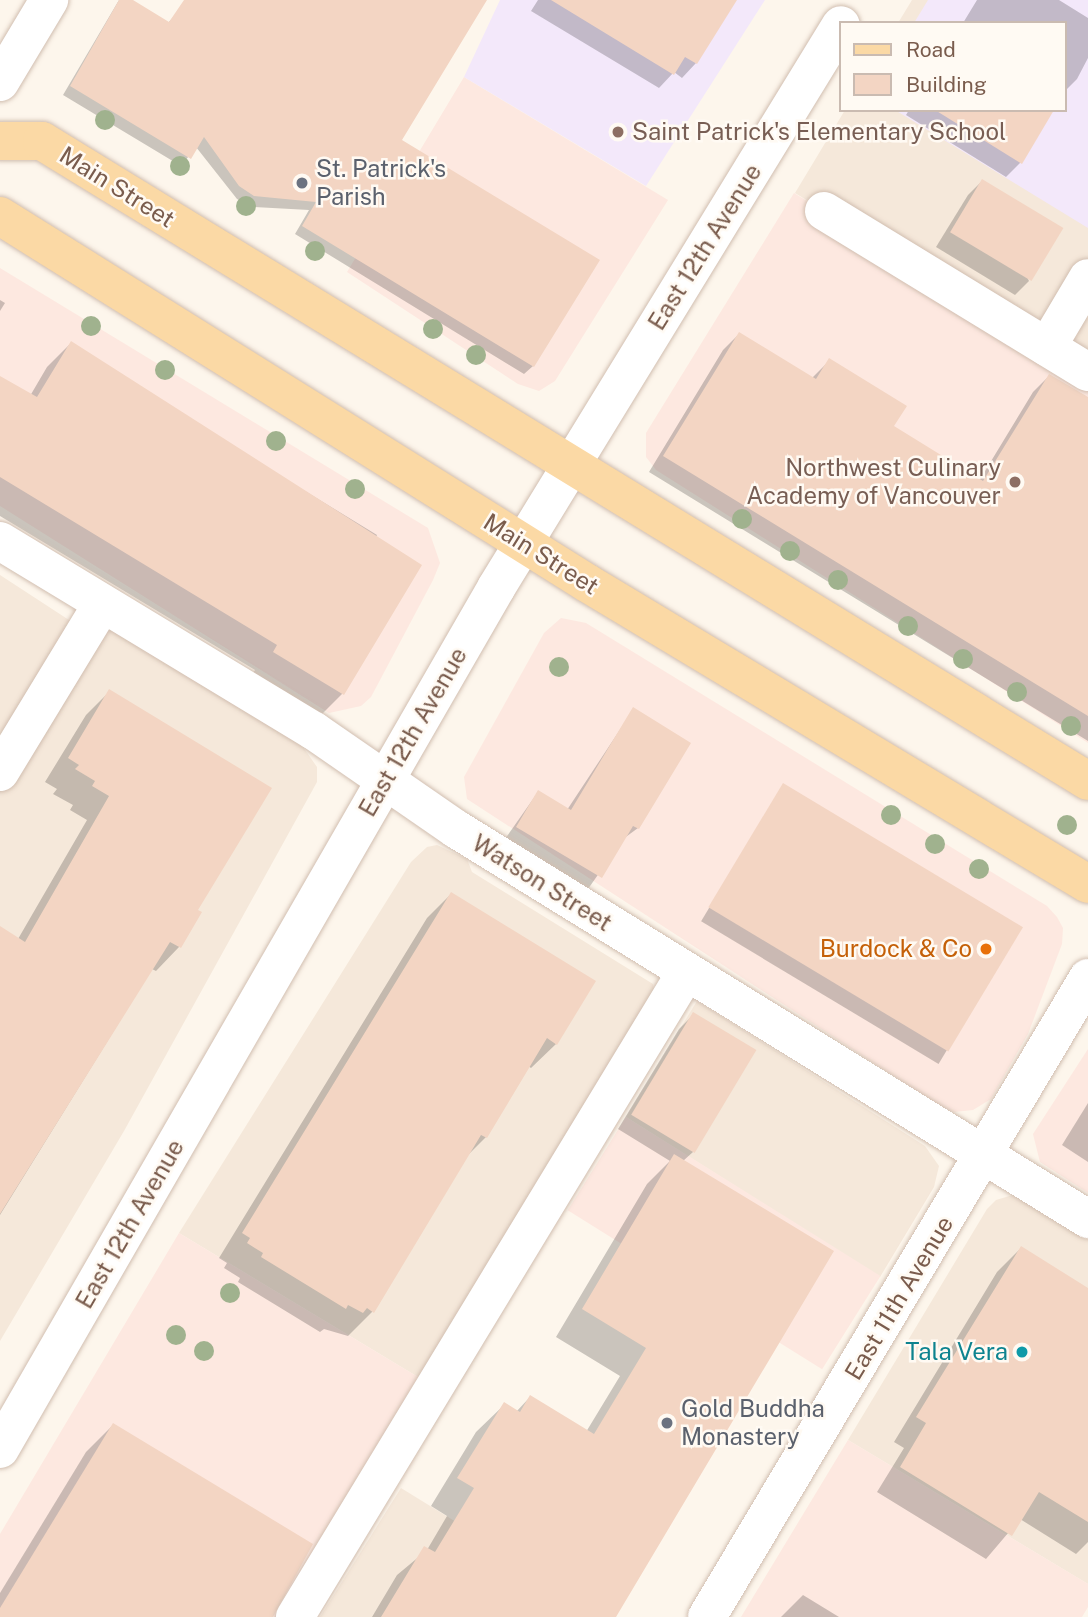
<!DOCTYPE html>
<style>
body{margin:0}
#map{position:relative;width:1088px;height:1617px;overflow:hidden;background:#fdf6ec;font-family:"Public Sans",sans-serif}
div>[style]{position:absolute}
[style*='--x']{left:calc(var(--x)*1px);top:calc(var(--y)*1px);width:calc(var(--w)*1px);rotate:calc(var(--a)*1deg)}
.residential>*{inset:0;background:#f5e8da}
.commercial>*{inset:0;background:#fde8e0;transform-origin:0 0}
.education>*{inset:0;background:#f3e8fa}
.shadow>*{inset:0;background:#0003;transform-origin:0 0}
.building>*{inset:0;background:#f3d5c3;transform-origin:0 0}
.roads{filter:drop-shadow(0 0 2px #d1beb0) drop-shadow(0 0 2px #d1beb0)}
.minor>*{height:38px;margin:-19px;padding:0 19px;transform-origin:19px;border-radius:19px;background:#fff}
.major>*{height:38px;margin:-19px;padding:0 19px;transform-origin:19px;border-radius:19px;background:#fbd9a5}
.trees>*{width:20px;height:20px;margin:-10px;border-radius:50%;background:#a0b28e}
.dots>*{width:19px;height:19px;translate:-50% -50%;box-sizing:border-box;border:4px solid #fffaf3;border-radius:50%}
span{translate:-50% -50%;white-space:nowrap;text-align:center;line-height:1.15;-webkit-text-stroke:5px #fffaf3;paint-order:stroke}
.education-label{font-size:24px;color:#785e54}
.left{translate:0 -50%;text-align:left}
.right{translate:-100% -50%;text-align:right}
.worship-label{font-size:24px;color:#5b616d}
.street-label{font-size:24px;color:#7a5c4d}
.food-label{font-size:24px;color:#c56008}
.culture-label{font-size:24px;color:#0d838f}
.legend{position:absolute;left:839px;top:21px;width:228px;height:91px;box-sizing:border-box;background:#fffaf3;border:2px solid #cabbb1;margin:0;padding:9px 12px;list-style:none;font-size:21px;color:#7a5c4d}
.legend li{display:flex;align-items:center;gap:14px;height:35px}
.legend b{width:35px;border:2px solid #cabbb1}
</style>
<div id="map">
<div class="residential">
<div style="clip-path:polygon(912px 0,1088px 0,1088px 372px,795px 193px,845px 110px,1065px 110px,1065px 23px,898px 23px)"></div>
<div style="clip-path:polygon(0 575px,69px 620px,132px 635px,303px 747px,317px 767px,317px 782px,124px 1131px,0 1341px)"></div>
<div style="clip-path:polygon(437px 845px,467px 859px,472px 872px,653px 984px,655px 994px,423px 1380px,179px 1233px,411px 862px,427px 847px)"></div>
<div style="clip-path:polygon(697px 1001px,925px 1146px,939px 1166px,934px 1187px,880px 1277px,626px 1117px)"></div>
<div style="clip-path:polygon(1020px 1193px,1088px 1235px,1088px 1584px,848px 1440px,987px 1209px,996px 1200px)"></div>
<div style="clip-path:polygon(401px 1488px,610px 1617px,320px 1617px)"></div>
</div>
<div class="commercial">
<div style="clip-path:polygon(464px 77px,668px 200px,555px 381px,539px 391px,518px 384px,347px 272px)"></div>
<div style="clip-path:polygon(794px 193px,1088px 372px,1088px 743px,656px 470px,646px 457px,646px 433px)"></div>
<div style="clip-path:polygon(0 268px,428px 528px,440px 563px,433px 580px,371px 697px,361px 706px,329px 713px,0 506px)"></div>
<div style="clip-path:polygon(561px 618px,586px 623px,1047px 906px,1057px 917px,1063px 928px,1062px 944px,1028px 1034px,991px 1099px,973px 1110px,954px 1112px,940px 1106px,467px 799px,464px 777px,544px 633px)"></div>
<div style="clip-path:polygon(1088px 1049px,1088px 1193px,1040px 1162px,1033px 1134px)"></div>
<div style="left:626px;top:1117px;width:300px;height:110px;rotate:32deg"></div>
<div style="clip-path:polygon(179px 1233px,423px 1380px,279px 1617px,0 1617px,0 1534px)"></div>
<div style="clip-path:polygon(848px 1440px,1088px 1584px,1088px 1607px,1082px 1617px,741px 1617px)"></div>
</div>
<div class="education">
<div style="clip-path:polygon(500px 0,765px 0,646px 186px,464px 77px)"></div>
<div style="clip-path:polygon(928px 0,1088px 0,1088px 228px,895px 110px,1065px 110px,1065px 23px,914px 23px)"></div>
</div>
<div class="shadow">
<div style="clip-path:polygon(119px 0,129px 0,168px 23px,176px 14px,237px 0,482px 0,400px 140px,533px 366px,524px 374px,295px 234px,309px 210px,254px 207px,237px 199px,196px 147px,181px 166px,63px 95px)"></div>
<div style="clip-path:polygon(538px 0,735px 0,696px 63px,682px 78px,674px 72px,659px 88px,531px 11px)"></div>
<div style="clip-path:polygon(977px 0,1059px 0,1088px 18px,1088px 58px,1077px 79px,1065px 91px,1065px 23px,963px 23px)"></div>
<div style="clip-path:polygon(909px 110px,1052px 110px,1020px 163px,1006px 177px,906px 115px)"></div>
<div style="clip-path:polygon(982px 181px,1029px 281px,1015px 295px,936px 247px,968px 195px)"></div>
<div style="clip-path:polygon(0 300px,5px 303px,0 311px)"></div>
<div style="clip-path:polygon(739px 334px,812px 378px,829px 361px,891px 427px,979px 481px,1033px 392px,1049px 376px,1088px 399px,1088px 741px,649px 472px,723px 350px)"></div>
<div style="clip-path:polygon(71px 343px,115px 375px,377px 535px,375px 539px,420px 566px,342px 694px,318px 718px,250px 677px,255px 670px,0 516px,0 378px,30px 396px,47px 367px)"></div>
<div style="clip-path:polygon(109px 692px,199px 913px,179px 947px,156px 971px,152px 969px,0 1215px,0 928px,18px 939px,87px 820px,70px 810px,73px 805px,53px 794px,57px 789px,45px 782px,86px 715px)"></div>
<div style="clip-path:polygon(633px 710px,638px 828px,623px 839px,588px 889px,505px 839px,538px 792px,567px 810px)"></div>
<div style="left:783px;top:785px;width:277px;height:159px;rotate:31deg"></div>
<div style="clip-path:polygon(451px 894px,556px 1044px,531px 1068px,528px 1066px,486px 1137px,466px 1157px,372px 1312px,348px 1336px,324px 1329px,320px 1332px,238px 1282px,240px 1278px,224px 1268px,227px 1263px,219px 1258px,427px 918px)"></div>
<div style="clip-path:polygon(694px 1014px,693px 1152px,683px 1161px,612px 1617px,372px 1617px,397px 1575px,427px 1550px,447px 1516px,431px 1506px,476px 1432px,504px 1405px,516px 1412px,530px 1397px,586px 1432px,620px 1376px,556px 1337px,647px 1184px,670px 1161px,618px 1129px,679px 1029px)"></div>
<div style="clip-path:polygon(1088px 1103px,1088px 1162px,1062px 1145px)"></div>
<div style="clip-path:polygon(1021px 1248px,1088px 1290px,1088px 1542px,1076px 1554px,1020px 1519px,986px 1559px,877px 1492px,904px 1448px,894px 1442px,997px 1272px)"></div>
<div style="clip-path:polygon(113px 1425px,270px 1617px,0 1617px,0 1593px,86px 1452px)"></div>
<div style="clip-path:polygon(803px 1595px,839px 1617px,781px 1617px)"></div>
</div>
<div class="building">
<div style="clip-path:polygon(119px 0,133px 0,169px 22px,184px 0,487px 0,402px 140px,600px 260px,534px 367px,302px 226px,316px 202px,254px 196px,239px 186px,204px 137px,191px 159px,70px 86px)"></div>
<div style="clip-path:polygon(551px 0,737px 0,697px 64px,685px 57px,674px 75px)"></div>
<div style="clip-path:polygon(935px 110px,1054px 110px,1022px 164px)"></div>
<div style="left:982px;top:179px;width:95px;height:62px;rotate:31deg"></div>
<div style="clip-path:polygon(739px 332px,816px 379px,829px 358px,907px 406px,894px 426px,983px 481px,1049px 374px,1088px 397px,1088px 716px,663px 456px)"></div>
<div style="clip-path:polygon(71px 341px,422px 565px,344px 695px,273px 652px,277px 645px,0 477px,0 376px,37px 397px)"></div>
<div style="clip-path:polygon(109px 689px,272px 788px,198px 910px,202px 912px,181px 948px,170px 942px,0 1214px,0 926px,25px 942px,109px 796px,92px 786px,95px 781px,75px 769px,79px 765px,68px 758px)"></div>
<div style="clip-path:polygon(633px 707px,691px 743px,639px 829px,633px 826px,602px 878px,516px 827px,538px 790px,571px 810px)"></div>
<div style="left:783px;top:783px;width:280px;height:145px;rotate:31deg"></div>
<div style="clip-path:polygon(451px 892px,596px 981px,557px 1045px,547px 1038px,487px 1138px,481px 1135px,374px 1313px,367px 1308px,363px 1313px,348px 1305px,346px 1309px,261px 1257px,263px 1253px,247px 1243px,250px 1238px,242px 1233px)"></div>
<div style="left:693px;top:1012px;width:74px;height:120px;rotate:31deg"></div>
<div style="clip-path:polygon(674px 1154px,834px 1251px,616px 1617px,381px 1617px,424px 1546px,435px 1552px,474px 1488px,457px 1478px,504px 1402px,520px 1412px,530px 1395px,594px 1434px,646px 1348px,582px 1309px)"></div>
<div style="clip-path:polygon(1021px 1246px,1088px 1288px,1088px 1522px,1039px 1492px,1012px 1536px,900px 1467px,926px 1423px,916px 1417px)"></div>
<div style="clip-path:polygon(113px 1423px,313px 1544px,273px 1617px,0 1617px,0 1608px)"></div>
</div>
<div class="roads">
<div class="minor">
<div style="--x:0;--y:82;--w:96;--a:-59.1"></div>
<div style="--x:824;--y:211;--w:309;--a:31.4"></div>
<div style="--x:1047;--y:347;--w:80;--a:-59.3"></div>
<div style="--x:0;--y:541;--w:367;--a:31.2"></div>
<div style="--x:314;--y:731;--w:173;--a:34.6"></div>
<div style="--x:456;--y:829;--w:743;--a:31.68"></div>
<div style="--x:0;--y:772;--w:197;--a:-58.7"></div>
<div style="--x:0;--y:1449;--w:994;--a:-60.05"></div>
<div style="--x:496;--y:588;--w:660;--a:-58.5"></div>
<div style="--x:295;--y:1617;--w:752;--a:-58.76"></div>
<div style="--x:707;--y:1617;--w:744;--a:-59.19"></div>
</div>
<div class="major">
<div style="--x:0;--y:141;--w:42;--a:0"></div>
<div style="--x:42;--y:141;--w:1226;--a:31.46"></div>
<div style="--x:0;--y:216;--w:692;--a:32.01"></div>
<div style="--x:587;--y:583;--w:584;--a:31"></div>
</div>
</div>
<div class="trees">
<div style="left:105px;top:120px"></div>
<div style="left:180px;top:166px"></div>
<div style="left:246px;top:206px"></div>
<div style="left:315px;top:251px"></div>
<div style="left:91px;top:326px"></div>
<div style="left:433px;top:329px"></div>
<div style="left:476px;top:355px"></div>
<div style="left:165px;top:370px"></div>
<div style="left:276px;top:441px"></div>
<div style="left:355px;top:489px"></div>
<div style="left:742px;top:519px"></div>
<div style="left:790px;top:551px"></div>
<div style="left:838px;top:580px"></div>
<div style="left:908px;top:626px"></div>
<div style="left:963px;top:659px"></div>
<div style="left:559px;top:667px"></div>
<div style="left:1017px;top:692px"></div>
<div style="left:1071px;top:726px"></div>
<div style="left:891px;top:815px"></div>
<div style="left:1067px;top:825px"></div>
<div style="left:935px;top:844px"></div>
<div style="left:979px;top:869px"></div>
<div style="left:230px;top:1293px"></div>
<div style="left:176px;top:1335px"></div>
<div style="left:204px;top:1351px"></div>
</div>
<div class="dots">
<div style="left:618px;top:132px;background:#8d6e63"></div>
<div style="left:302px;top:183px;background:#6b7280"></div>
<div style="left:1015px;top:482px;background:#8d6e63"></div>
<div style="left:986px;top:949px;background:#e8710a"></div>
<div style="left:1022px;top:1352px;background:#0f9aa8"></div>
<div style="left:667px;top:1423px;background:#6b7280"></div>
</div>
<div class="education-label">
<span class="left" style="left:632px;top:132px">Saint Patrick's Elementary School</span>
<span class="right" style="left:1001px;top:482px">Northwest Culinary<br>Academy of Vancouver</span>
</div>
<div class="worship-label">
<span class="left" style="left:316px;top:183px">St. Patrick's<br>Parish</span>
<span class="left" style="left:681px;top:1423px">Gold Buddha<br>Monastery</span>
</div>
<div class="street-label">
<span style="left:117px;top:187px;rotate:32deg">Main Street</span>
<span style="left:705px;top:247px;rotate:-58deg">East 12th Avenue</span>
<span style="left:541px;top:554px;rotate:32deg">Main Street</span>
<span style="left:413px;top:732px;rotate:-60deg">East 12th Avenue</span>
<span style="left:542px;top:883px;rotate:32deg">Watson Street</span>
<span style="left:130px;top:1224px;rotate:-60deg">East 12th Avenue</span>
<span style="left:899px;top:1298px;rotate:-59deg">East 11th Avenue</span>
</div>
<div class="food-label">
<span class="right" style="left:972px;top:949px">Burdock &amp; Co</span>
</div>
<div class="culture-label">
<span class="right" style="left:1008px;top:1352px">Tala Vera</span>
</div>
<ul class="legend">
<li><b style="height:9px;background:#fbd9a5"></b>Road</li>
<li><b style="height:19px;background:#f3d5c3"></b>Building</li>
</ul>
</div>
